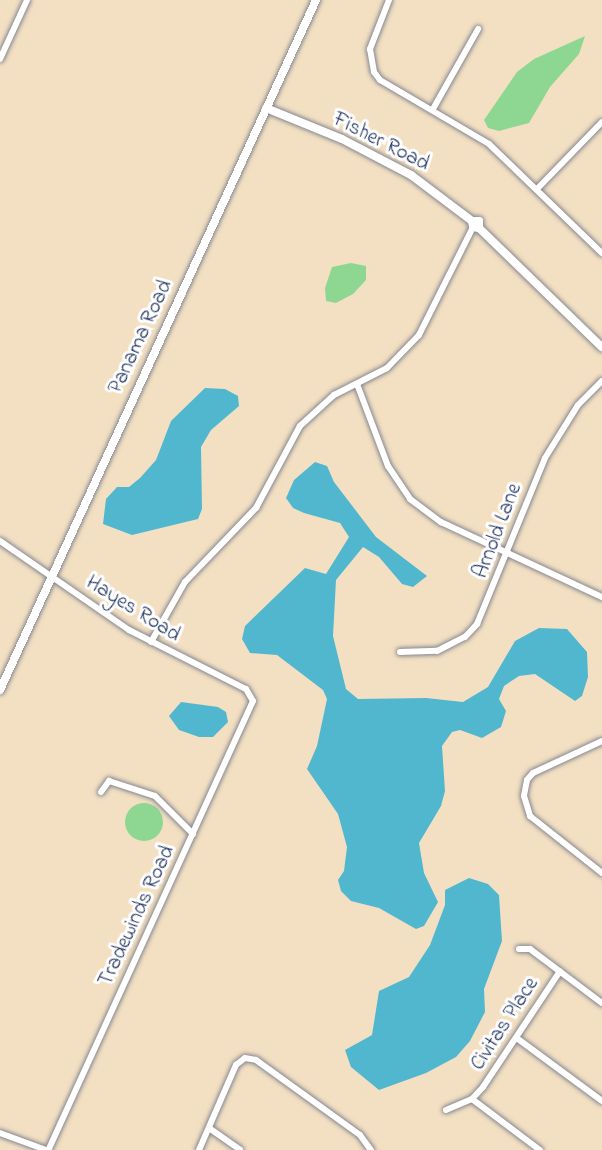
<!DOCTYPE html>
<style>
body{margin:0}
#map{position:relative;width:602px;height:1150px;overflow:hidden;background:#f3e0c3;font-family:"Indie Flower",sans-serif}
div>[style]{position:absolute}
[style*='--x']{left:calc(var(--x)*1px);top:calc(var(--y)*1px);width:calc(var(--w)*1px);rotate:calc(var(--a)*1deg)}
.green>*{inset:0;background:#8dd793}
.round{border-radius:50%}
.water>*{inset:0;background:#51b7cf}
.roads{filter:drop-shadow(0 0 2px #878890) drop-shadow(0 0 2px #878890)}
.street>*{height:6px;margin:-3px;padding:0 3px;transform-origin:3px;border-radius:3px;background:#fff}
.secondary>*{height:8px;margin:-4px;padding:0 4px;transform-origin:4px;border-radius:4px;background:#fff}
span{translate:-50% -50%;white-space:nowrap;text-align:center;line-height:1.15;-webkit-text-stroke:6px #fff;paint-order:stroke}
.street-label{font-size:21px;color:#1b2f5e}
</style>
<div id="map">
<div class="green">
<div style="clip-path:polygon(585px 36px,579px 54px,550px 87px,529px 123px,499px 131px,488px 128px,484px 120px,517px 72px,534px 59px)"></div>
<div style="clip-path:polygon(351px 263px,366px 266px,366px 280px,353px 294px,336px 303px,326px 301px,325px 288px,332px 267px)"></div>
<div class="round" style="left:125px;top:803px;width:38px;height:38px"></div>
</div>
<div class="water">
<div style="clip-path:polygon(205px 388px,225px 389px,238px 396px,239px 406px,211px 430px,201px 447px,202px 509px,198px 519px,132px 535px,103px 524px,106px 499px,117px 487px,129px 487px,140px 478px,156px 460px,171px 421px)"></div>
<div style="clip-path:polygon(315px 462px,327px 466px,334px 482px,376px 537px,427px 576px,413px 587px,402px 584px,379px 557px,363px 547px,336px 580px,333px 636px,346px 689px,358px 699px,426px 698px,463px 702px,488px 687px,515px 641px,539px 628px,567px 629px,587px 652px,588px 677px,582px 696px,575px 701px,535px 674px,519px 676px,504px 686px,499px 699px,506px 711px,501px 727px,482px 738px,460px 730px,452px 732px,442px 746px,445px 791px,441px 806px,419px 843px,424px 873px,438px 902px,424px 926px,416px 929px,379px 908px,351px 901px,341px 891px,338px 880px,344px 871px,347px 847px,338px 814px,307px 769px,317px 746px,327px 699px,323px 690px,277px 655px,250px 653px,242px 639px,245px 626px,305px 568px,326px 574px,349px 537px,340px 523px,304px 513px,293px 508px,286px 498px,294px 480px)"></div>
<div style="clip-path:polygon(181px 702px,218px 707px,226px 712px,228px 722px,213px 737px,199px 737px,179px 730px,169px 716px)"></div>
<div style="clip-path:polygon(469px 878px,488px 884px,499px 895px,502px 941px,484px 989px,485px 1012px,470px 1041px,456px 1057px,426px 1073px,379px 1090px,351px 1067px,345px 1050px,372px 1035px,379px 991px,409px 977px,430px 945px,445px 905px,445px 890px)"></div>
</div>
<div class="roads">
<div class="street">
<div style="--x:389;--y:0;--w:53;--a:111.2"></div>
<div style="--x:370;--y:49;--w:23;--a:80"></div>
<div style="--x:374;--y:72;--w:10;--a:53"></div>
<div style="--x:380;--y:80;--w:126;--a:30.4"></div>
<div style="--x:489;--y:144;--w:157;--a:44"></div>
<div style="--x:0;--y:59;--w:65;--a:-65.4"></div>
<div style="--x:433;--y:109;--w:92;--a:-60.6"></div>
<div style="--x:537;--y:189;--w:93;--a:-45.9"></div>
<div style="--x:357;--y:384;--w:88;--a:69.3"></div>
<div style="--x:388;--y:466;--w:40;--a:56"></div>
<div style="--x:410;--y:499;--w:39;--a:37"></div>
<div style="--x:441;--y:522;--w:178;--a:25"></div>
<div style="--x:0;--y:541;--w:157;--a:34.6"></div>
<div style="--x:129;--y:630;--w:131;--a:26.8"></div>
<div style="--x:246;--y:689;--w:14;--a:60"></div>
<div style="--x:253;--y:701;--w:494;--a:114.5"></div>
<div style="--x:151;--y:642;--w:69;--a:-60.5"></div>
<div style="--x:185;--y:582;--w:103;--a:-46.2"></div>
<div style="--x:256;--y:508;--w:93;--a:-61.8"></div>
<div style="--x:300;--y:426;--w:46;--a:-42.4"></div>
<div style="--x:334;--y:395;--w:59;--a:-27"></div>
<div style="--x:387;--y:368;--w:46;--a:-45.9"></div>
<div style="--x:419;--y:335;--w:121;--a:-63.4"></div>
<div style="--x:400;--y:652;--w:37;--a:-2"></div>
<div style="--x:437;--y:651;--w:31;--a:-27"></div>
<div style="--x:465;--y:637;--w:18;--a:-47"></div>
<div style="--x:477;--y:624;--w:179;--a:-67.7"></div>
<div style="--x:545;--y:458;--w:62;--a:-58.1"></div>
<div style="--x:578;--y:405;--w:34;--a:-45"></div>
<div style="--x:602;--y:741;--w:76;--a:155.1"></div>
<div style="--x:533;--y:773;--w:9;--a:131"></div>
<div style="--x:527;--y:780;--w:16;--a:101"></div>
<div style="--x:524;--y:796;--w:21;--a:73"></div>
<div style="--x:530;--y:816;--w:92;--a:38.4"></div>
<div style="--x:101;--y:792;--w:14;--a:-54"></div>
<div style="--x:109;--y:781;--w:48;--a:18.1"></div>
<div style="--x:155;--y:796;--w:54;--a:45"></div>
<div style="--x:519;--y:949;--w:11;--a:0"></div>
<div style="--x:530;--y:949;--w:90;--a:36.9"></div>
<div style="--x:518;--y:1039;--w:104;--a:36.4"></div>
<div style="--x:472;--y:1099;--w:85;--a:36.9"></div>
<div style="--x:446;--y:1110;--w:28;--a:-23"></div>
<div style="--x:472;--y:1099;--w:16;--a:-47"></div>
<div style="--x:483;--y:1087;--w:139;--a:-56.4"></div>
<div style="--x:209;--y:1128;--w:38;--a:35"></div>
<div style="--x:0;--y:1133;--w:49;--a:20.3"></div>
<div style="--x:199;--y:1150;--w:93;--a:-66.5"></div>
<div style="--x:236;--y:1065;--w:11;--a:-38"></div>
<div style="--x:245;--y:1058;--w:11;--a:10"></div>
<div style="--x:256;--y:1060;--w:128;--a:35.8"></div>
<div style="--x:360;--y:1135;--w:19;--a:54"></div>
</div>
<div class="secondary">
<div style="--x:266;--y:108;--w:82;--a:22.2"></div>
<div style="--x:342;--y:139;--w:78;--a:27.6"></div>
<div style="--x:411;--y:175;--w:76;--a:37"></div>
<div style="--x:472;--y:221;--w:7;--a:0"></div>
<div style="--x:479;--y:221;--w:7;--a:90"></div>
<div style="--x:479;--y:228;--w:6;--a:-171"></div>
<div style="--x:473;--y:227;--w:6;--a:-99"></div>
<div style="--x:479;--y:228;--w:171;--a:44.1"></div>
<div style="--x:0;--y:690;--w:759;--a:-65.39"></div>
</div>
</div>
<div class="street-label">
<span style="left:381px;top:142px;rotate:27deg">Fisher Road</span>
<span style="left:141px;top:337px;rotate:-65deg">Panama Road</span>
<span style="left:498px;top:531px;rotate:-69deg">Arnold Lane</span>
<span style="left:133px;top:609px;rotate:32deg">Hayes Road</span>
<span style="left:137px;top:916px;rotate:-65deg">Tradewinds Road</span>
<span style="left:505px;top:1024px;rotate:-57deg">Civitas Place</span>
</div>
</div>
